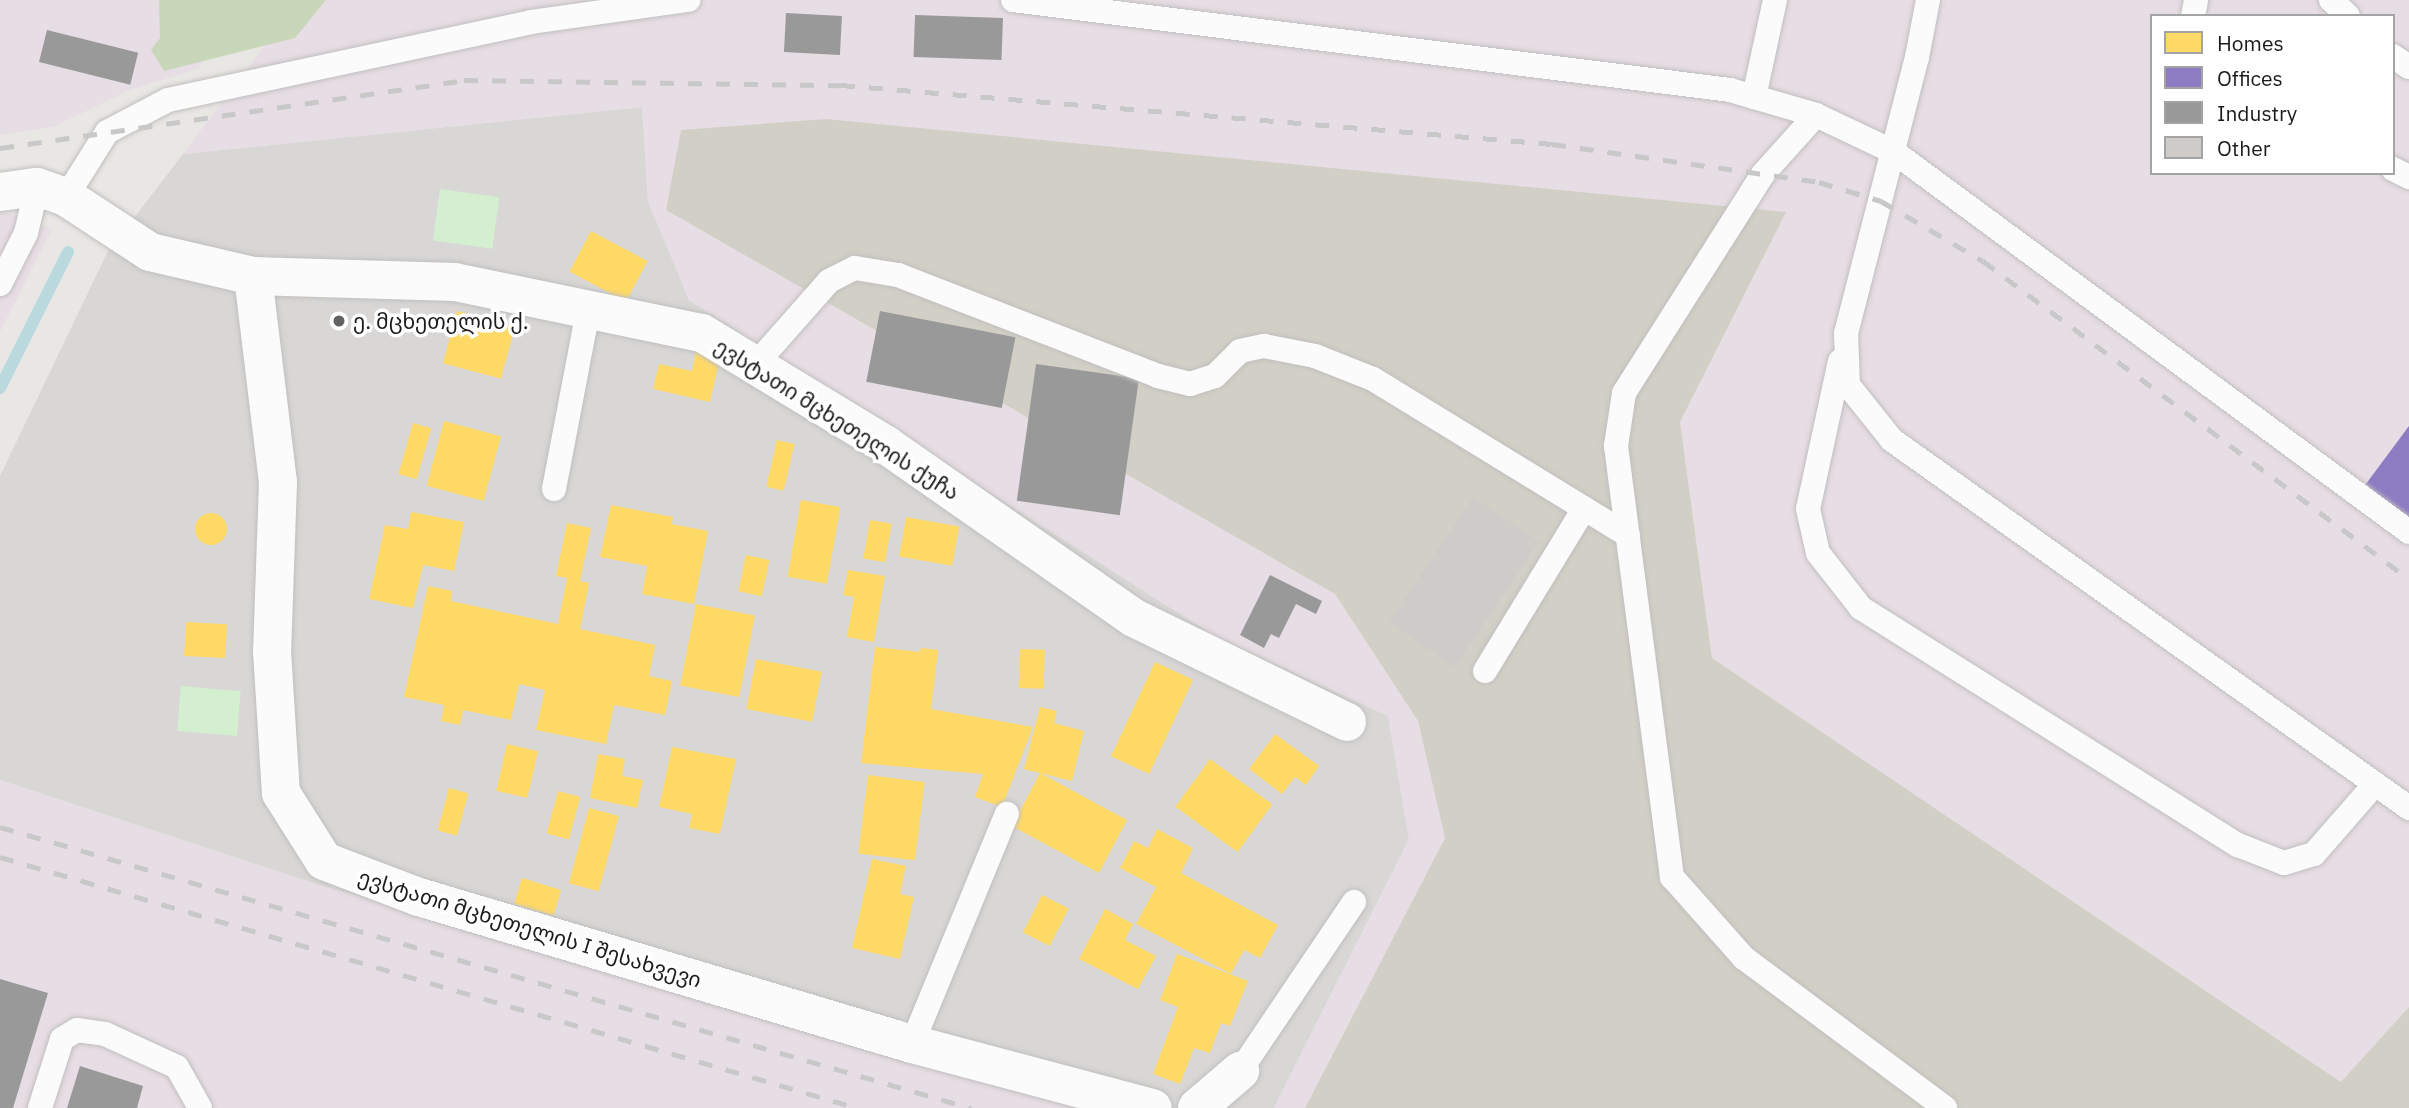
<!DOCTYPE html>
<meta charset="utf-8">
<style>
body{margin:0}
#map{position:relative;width:2409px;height:1108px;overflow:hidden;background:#e9e7e4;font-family:"IBM Plex Sans","Noto Sans Georgian",sans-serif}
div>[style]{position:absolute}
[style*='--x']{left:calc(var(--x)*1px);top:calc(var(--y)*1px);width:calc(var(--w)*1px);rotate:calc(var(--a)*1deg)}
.residential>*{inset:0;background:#d8d7d6}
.industrial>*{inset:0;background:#e7dde4}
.construction>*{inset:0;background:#d2d0c6}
.forest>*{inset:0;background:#c8d6ba}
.park>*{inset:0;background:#d4efd0;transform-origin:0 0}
.homes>*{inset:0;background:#ffd966;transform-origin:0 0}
.round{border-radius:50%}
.offices>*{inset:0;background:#8e7cc3}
.industry>*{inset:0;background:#999;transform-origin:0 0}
.stream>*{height:12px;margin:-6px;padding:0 6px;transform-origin:6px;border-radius:6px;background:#b9d9dc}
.building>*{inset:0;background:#cecbc9;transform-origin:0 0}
.roads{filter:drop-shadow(0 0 2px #c0bfbe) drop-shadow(0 0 2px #c0bfbe)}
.service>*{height:24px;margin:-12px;padding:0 12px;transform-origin:12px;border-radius:12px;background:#fcfbfb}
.minor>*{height:38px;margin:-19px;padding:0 19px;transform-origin:19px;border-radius:19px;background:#fcfbfb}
.rail>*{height:5px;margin-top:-2.5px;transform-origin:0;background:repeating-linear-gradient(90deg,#c9c8c8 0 14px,transparent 0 28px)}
.dots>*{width:19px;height:19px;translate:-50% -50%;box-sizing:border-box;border:4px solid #fff;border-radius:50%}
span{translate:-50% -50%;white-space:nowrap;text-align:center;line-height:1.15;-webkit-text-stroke:7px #fff;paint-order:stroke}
.poi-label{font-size:21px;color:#1b1b1b}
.left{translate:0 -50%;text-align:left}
.street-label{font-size:21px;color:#1b1b1b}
.legend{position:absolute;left:2150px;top:14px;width:245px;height:161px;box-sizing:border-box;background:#fff;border:2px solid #a4a4a4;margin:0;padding:9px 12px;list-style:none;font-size:21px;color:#1b1b1b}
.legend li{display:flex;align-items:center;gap:14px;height:35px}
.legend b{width:35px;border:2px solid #a4a4a4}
</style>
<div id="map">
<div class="residential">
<div style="clip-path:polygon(642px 107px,648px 201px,689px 300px,1213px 635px,1388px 716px,1409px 839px,1274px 1108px,1090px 1108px,319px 885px,0 780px,0 476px,107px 253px,183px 154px)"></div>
</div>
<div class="industrial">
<div style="clip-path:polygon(0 0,241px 0,198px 69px,130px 90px,53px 127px,0 135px)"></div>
<div style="clip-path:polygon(evenodd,304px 0,2409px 0,2409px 1007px,2342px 1082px,1712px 658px,1680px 422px,1785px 212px,666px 210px,1335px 594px,1418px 721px,1445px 838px,1305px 1108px,1274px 1108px,1409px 839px,1388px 716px,1213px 635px,689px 300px,648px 201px,642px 107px,183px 154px,274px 33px,304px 0,2152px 16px,2393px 16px,2393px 173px,2152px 173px,2152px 16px)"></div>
<div style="clip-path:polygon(0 210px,52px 229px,0 332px)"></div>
<div style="clip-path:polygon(0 780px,319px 885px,1090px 1108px,0 1108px)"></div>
</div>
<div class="construction">
<div style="clip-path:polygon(826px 119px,1786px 212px,1680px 422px,1712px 658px,2341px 1082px,2409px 1007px,2409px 1108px,1305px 1108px,1445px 838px,1418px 721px,1335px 594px,666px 210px,681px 130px)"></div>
</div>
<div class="forest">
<div style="clip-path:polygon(159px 0,326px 0,295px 38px,164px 71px,151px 50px,160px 38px)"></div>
</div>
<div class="park">
<div style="left:440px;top:189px;width:60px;height:52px;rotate:8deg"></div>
<div style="left:181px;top:686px;width:60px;height:45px;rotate:5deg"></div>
</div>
<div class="homes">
<div style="left:591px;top:231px;width:64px;height:46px;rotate:28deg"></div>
<div style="left:457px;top:311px;width:60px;height:54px;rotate:15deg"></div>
<div style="clip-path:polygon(696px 351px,720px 357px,710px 402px,653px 389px,659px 364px,692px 371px)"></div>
<div style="left:444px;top:421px;width:59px;height:67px;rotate:15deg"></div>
<div style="left:413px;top:423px;width:19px;height:53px;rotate:16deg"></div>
<div style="left:777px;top:440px;width:18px;height:48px;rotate:13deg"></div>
<div style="left:801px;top:500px;width:40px;height:78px;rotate:10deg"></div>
<div style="clip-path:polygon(611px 505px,673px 517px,672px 524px,708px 531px,694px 604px,642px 594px,647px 566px,600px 557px)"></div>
<div style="clip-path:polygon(411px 512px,464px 522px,454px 571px,423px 565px,413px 608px,369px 599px,385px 525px,408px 529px)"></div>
<div class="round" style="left:195px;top:513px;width:32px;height:32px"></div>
<div style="left:906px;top:517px;width:54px;height:40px;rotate:10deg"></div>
<div style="left:870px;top:520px;width:22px;height:39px;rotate:10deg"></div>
<div style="clip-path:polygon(567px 523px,591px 528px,580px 581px,589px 583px,580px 629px,655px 645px,649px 676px,672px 681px,665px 715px,614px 705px,606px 744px,536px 730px,545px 690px,519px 684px,511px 720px,463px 710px,460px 725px,441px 721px,444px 705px,404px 697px,428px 586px,452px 591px,451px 601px,558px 624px,567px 578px,556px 576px)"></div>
<div style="left:746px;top:555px;width:24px;height:37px;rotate:12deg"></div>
<div style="clip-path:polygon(848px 570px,885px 576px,874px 642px,847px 637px,854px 597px,843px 595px)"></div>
<div style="left:696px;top:604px;width:60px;height:83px;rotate:11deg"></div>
<div style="left:186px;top:622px;width:41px;height:34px;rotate:3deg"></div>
<div style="clip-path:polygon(875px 647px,920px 652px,921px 648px,938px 650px,931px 709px,1033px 727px,1002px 807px,975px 797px,983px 774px,861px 763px)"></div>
<div style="left:1020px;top:649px;width:25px;height:39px;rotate:2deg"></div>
<div style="left:756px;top:659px;width:67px;height:51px;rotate:11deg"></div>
<div style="left:1155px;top:662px;width:42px;height:104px;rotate:25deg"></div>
<div style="clip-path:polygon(1040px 707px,1057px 711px,1054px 723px,1084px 731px,1072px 781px,1040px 773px,1127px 820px,1099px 873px,1012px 826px,1040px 773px,1024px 769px)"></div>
<div style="clip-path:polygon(1275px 734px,1319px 766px,1306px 785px,1295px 777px,1282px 794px,1249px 769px)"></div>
<div style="left:507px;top:744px;width:32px;height:48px;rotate:13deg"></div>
<div style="clip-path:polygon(672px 747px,736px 759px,720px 834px,689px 828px,692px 814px,659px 807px)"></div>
<div style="clip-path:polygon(598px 754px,625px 759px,622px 776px,643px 780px,637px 808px,590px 798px)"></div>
<div style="left:1210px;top:759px;width:77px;height:59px;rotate:36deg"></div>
<div style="left:868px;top:775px;width:57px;height:79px;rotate:7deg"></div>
<div style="left:449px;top:788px;width:20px;height:44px;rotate:15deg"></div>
<div style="left:558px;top:791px;width:23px;height:44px;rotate:15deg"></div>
<div style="left:589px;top:808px;width:31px;height:78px;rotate:15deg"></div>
<div style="clip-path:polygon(1157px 829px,1193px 848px,1181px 873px,1278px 925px,1260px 958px,1244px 950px,1231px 974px,1136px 924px,1156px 887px,1120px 868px,1134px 841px,1148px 848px)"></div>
<div style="clip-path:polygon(872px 859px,906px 866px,900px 894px,914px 897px,900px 959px,852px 948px)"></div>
<div style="left:522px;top:878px;width:41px;height:27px;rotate:17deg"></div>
<div style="left:1042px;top:895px;width:30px;height:42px;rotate:27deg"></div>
<div style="clip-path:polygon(1105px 909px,1133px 924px,1125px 940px,1156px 956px,1138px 989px,1079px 959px)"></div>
<div style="clip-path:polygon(1177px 954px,1248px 981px,1230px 1026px,1221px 1023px,1210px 1053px,1194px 1048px,1180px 1084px,1153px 1074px,1178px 1007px,1160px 1000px)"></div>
</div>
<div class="offices">
<div style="clip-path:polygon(2409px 426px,2409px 529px,2360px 492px)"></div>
</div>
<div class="industry">
<div style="left:786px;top:13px;width:56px;height:39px;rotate:3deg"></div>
<div style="left:915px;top:15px;width:88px;height:42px;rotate:2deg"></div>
<div style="left:47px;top:30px;width:94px;height:33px;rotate:14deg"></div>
<div style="left:880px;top:311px;width:138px;height:72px;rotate:11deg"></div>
<div style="left:1036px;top:364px;width:104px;height:138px;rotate:8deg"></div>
<div style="clip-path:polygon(1270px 575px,1322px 601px,1316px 614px,1296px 604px,1279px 638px,1271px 634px,1264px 648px,1240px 635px)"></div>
<div style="clip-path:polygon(0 979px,48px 993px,13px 1108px,0 1108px)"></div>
<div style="clip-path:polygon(80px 1066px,143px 1086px,137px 1108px,67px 1108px)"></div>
</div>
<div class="stream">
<div style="--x:0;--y:388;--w:152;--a:-63.4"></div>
</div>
<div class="building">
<div style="left:1473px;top:497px;width:80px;height:151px;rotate:34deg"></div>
</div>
<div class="roads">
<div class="service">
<div style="--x:1013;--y:0;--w:723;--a:7.15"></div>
<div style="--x:1730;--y:90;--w:90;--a:16.2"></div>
<div style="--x:1816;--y:115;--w:86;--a:25.4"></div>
<div style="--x:1894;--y:152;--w:640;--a:36.42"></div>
<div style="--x:1928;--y:0;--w:58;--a:100.9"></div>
<div style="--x:1917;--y:57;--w:285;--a:104.4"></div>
<div style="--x:1846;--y:333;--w:52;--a:87.8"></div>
<div style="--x:1848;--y:385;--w:70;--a:51.3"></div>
<div style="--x:1892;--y:440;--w:635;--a:35.44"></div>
<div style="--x:2331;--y:0;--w:23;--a:43"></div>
<div style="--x:2193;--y:16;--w:16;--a:-79"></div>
<div style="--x:2393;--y:56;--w:19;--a:35"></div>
<div style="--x:1754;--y:97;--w:99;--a:-77.8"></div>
<div style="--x:1816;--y:115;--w:79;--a:131.9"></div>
<div style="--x:1763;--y:174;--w:259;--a:122.4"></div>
<div style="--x:1624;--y:393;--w:54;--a:98.6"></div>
<div style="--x:1616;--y:446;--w:435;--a:82.6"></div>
<div style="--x:1672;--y:877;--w:108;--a:48.4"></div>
<div style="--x:1744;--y:958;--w:251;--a:36.7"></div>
<div style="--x:2393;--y:169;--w:18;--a:27"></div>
<div style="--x:66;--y:197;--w:77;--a:-57.8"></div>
<div style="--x:107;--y:132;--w:69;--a:-27.7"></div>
<div style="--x:168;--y:100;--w:371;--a:-12.1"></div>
<div style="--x:531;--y:22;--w:159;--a:-8"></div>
<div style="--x:0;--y:284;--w:57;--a:-63"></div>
<div style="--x:26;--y:233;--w:47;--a:-76.6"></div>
<div style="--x:1840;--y:361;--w:151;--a:102.2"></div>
<div style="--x:1808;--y:509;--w:45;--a:77.2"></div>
<div style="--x:1818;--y:553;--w:70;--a:52"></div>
<div style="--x:1861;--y:608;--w:445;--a:32.2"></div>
<div style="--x:2238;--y:845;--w:49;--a:21.4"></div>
<div style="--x:2284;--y:863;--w:31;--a:-17"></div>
<div style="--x:2314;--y:854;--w:93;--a:-48.9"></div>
<div style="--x:755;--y:365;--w:112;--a:-48.6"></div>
<div style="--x:829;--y:281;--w:29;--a:-27"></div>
<div style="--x:855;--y:268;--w:44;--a:9.2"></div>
<div style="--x:898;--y:275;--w:279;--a:21.2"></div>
<div style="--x:1158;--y:376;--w:33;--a:14"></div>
<div style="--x:1190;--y:384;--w:26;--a:-18"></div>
<div style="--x:1215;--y:376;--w:35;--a:-45"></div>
<div style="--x:1240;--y:351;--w:25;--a:-12"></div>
<div style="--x:1264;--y:346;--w:52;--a:11.1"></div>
<div style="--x:1315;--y:356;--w:62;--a:21.6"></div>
<div style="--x:1373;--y:379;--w:299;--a:31.5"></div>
<div style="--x:554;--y:489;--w:182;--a:-79.2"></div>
<div style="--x:1485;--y:671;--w:190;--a:-58.6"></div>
<div style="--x:912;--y:1044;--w:249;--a:-67.6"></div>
<div style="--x:1240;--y:1071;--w:204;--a:-56"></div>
<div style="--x:40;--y:1108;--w:72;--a:-72.3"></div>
<div style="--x:62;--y:1039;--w:17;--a:-31"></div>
<div style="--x:77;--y:1030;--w:28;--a:8"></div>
<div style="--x:105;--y:1034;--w:79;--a:24.6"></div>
<div style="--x:177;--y:1067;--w:47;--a:60.7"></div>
</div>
<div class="minor">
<div style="--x:0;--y:192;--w:37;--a:-8"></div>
<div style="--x:37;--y:187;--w:31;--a:19"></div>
<div style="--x:66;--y:197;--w:100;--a:33.2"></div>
<div style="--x:150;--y:252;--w:106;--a:13.1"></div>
<div style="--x:253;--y:276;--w:202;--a:1.7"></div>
<div style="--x:455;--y:282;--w:252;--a:11.7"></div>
<div style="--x:702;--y:333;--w:215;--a:31.3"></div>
<div style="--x:886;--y:445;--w:302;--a:34.9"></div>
<div style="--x:1134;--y:618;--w:237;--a:26"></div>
<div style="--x:253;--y:276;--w:208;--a:83.1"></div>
<div style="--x:278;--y:482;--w:169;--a:92"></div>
<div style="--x:272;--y:651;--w:142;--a:86.4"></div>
<div style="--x:281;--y:793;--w:80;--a:57.7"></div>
<div style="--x:324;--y:861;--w:102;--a:20.8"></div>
<div style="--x:419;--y:897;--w:514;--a:16.6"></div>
<div style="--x:912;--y:1044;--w:249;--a:14.9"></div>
<div style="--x:1197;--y:1108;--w:57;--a:-40.7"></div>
</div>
</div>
<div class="rail">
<div style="--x:0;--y:148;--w:469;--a:-8.3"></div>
<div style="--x:464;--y:80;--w:377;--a:0.8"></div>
<div style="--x:841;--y:85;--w:713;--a:4.74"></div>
<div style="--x:1552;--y:144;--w:270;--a:8.1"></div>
<div style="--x:1819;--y:182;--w:65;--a:17"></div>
<div style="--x:1881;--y:201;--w:118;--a:30.5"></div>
<div style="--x:1983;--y:261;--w:532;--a:36.74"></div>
<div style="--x:0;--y:827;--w:1011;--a:16.14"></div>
<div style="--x:0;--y:857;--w:894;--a:16.31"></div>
</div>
<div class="dots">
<div style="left:339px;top:321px;background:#636261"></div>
</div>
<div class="poi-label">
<span class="left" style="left:353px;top:321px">ე. მცხეთელის ქ.</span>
</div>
<div class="street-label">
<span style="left:837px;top:419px;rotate:32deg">ევსტათი მცხეთელის ქუჩა</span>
<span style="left:530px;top:928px;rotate:17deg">ევსტათი მცხეთელის I შესახვევი</span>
</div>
<ul class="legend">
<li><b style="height:19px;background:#ffd966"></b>Homes</li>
<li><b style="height:19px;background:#8e7cc3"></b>Offices</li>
<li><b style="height:19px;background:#999"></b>Industry</li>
<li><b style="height:19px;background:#cecbc9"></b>Other</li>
</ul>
</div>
